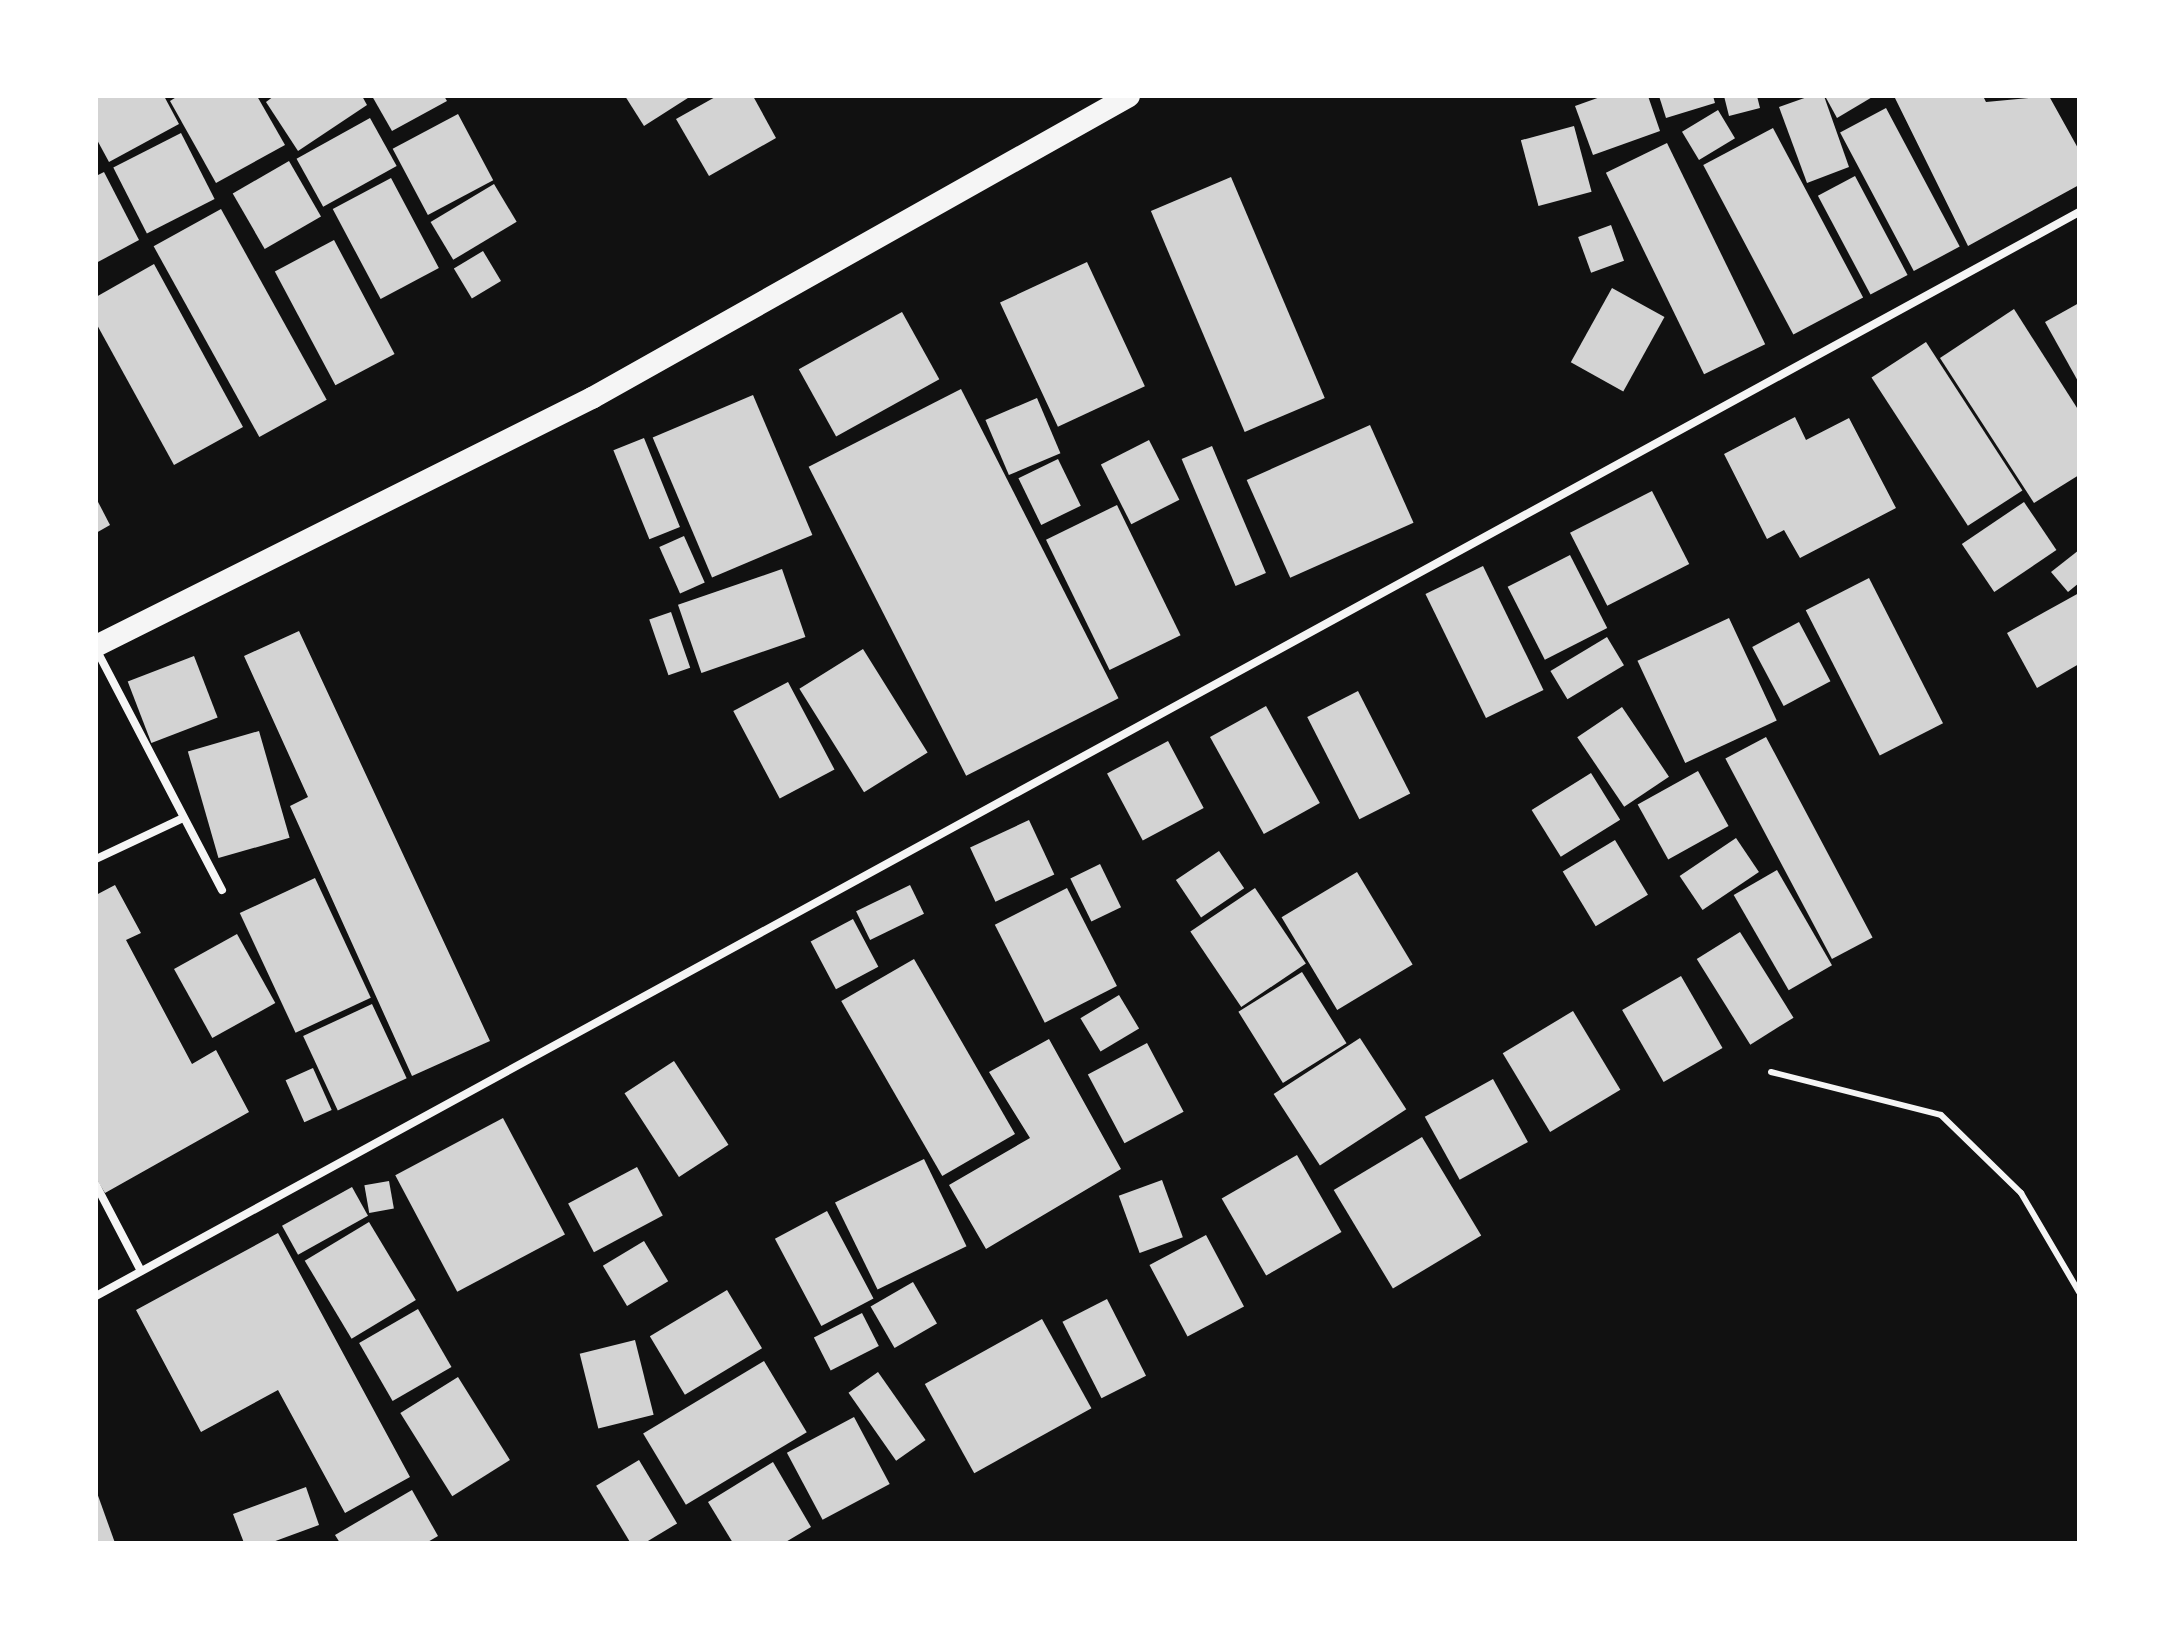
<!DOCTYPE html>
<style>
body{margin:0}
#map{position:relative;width:2175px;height:1639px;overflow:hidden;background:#111;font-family:"Fira Sans Condensed",sans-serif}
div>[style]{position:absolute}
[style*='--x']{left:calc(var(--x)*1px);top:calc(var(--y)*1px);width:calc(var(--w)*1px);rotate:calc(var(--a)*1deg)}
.building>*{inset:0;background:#d3d3d3;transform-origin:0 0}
.service>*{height:6px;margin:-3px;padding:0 3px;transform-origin:3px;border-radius:3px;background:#f5f5f5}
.minor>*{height:8px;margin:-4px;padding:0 4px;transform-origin:4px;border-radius:4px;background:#f5f5f5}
.trunk>*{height:22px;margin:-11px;padding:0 11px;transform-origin:11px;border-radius:11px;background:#f5f5f5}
span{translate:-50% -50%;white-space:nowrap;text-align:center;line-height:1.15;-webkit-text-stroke:8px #fff;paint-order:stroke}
.frame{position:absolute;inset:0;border:98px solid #fff;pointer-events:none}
</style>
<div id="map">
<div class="building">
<div style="clip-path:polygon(96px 96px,164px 96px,179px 124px,109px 162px,96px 138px)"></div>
<div style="clip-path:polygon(178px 96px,257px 96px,285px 145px,216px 183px,170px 101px)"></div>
<div style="clip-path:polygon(274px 96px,362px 96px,367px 105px,298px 151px,266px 102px)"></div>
<div style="clip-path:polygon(372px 96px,444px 96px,447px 101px,392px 131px)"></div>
<div style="clip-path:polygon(625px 96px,691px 96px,644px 126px)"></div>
<div style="clip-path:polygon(717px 96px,753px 96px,776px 138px,709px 176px,676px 119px)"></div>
<div style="clip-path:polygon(1603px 96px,1648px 96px,1660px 131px,1593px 155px,1575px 106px)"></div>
<div style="clip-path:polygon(1659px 96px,1713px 96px,1715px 103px,1666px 118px)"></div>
<div style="clip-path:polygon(1724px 96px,1757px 96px,1760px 108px,1729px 116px)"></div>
<div style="clip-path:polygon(1810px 96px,1824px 96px,1849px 167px,1807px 183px,1779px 107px)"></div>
<div style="clip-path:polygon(1825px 96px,1874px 96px,1837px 118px)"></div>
<div style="clip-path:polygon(1894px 96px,1983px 96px,1986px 102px,2049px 96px,2079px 150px,2079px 185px,1968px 246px)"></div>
<div style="left:1886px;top:108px;width:157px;height:52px;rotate:62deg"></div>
<div style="left:1718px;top:110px;width:33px;height:42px;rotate:59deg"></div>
<div style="left:458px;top:114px;width:75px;height:74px;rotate:62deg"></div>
<div style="left:370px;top:118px;width:55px;height:84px;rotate:61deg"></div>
<div style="left:1574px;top:126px;width:68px;height:55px;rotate:75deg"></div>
<div style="left:1773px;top:128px;width:192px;height:79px;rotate:62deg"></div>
<div style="left:181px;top:133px;width:74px;height:76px;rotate:63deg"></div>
<div style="left:1667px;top:143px;width:224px;height:68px;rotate:64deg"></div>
<div style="left:289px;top:161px;width:64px;height:65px;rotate:60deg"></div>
<div style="clip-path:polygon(104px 172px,139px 240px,96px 263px,96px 176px)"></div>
<div style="left:1855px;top:176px;width:112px;height:42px;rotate:62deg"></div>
<div style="left:1231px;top:177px;width:240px;height:87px;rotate:67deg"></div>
<div style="left:391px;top:178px;width:102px;height:66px;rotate:62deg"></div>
<div style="left:494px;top:184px;width:44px;height:74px;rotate:59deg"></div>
<div style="left:221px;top:209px;width:218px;height:77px;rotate:61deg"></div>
<div style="left:1611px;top:225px;width:38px;height:35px;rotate:70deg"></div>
<div style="left:334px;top:240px;width:129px;height:67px;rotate:62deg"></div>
<div style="left:483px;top:251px;width:35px;height:34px;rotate:59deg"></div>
<div style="left:1087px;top:262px;width:137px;height:96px;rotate:65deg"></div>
<div style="clip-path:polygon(154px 264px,243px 427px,174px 465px,96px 323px,96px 297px)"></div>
<div style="left:1612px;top:288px;width:60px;height:85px;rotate:29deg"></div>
<div style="clip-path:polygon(2079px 303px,2079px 383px,2045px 322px)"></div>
<div style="clip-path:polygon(2014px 309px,2079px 411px,2079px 475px,2034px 503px,1940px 358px)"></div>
<div style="left:902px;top:312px;width:77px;height:118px;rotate:61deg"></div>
<div style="left:1926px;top:342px;width:177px;height:65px;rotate:57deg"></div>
<div style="left:961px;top:389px;width:347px;height:171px;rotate:63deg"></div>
<div style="left:753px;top:395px;width:152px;height:109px;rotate:67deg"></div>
<div style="left:1037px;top:398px;width:60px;height:56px;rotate:67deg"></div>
<div style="clip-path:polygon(1795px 417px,1806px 440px,1849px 418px,1896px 508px,1800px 558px,1784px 530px,1767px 539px,1724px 454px)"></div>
<div style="left:1370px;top:425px;width:107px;height:135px;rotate:66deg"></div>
<div style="left:644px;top:438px;width:96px;height:33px;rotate:68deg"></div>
<div style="left:1149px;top:440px;width:67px;height:54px;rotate:63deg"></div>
<div style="left:1212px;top:446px;width:138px;height:33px;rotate:67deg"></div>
<div style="left:1058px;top:459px;width:52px;height:44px;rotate:64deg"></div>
<div style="left:1652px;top:491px;width:82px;height:92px;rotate:63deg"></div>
<div style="clip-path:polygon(96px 498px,110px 525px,96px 533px)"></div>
<div style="left:2024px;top:502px;width:58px;height:75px;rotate:56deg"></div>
<div style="left:1117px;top:505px;width:145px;height:79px;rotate:64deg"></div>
<div style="left:684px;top:536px;width:51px;height:27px;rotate:66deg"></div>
<div style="clip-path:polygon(2079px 550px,2079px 583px,2068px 592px,2051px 572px)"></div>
<div style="left:1570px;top:555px;width:82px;height:70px;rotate:63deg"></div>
<div style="left:1483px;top:566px;width:138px;height:64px;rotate:64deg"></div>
<div style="left:782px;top:569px;width:72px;height:110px;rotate:71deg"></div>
<div style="left:1869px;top:578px;width:163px;height:71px;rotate:63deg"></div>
<div style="clip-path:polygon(2079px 593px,2079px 664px,2037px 688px,2007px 633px)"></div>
<div style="left:671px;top:612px;width:59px;height:23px;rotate:71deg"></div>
<div style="left:1729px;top:618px;width:113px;height:101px;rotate:65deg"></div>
<div style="left:1799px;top:622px;width:67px;height:53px;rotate:62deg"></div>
<div style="clip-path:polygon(299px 631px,490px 1041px,412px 1076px,290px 806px,308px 797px,244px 656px)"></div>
<div style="left:1607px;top:637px;width:33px;height:66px;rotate:59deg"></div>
<div style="left:863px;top:649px;width:122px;height:75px;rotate:58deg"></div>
<div style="left:194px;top:656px;width:66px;height:71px;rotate:69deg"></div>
<div style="left:788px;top:682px;width:99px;height:62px;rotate:62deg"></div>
<div style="left:1358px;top:691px;width:115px;height:57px;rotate:63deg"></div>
<div style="left:1266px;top:706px;width:111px;height:64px;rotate:61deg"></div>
<div style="left:1622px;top:707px;width:84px;height:54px;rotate:56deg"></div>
<div style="left:259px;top:731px;width:111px;height:74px;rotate:74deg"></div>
<div style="left:1766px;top:737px;width:227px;height:46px;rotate:62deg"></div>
<div style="left:1168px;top:741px;width:76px;height:69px;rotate:62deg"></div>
<div style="left:1698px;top:771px;width:63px;height:69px;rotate:61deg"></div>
<div style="left:1591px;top:773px;width:55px;height:70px;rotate:58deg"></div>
<div style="left:1029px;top:820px;width:60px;height:65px;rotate:65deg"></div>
<div style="left:1736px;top:838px;width:41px;height:68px;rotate:56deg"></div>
<div style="left:1615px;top:840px;width:64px;height:61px;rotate:59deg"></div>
<div style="left:1219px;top:851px;width:45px;height:52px;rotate:56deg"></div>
<div style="left:1100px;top:864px;width:48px;height:33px;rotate:64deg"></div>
<div style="left:1777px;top:870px;width:110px;height:50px;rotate:60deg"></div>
<div style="left:1357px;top:872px;width:108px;height:88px;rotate:59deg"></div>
<div style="left:315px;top:878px;width:132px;height:83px;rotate:65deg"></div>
<div style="clip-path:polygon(115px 885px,141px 933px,126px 940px,192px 1064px,216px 1050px,249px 1112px,105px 1193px,96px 1178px,96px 895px)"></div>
<div style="left:910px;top:885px;width:32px;height:60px;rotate:64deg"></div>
<div style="left:1067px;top:888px;width:110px;height:81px;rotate:63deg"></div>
<div style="left:1255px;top:888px;width:91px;height:78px;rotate:56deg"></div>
<div style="left:853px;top:919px;width:54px;height:48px;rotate:62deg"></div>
<div style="left:1740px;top:932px;width:101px;height:51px;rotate:58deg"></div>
<div style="left:237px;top:934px;width:79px;height:72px;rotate:61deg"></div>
<div style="left:914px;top:959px;width:202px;height:84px;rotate:60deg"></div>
<div style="left:1302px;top:972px;width:84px;height:75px;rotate:58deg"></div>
<div style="left:1681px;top:976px;width:83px;height:68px;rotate:60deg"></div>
<div style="left:1119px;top:995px;width:39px;height:45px;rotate:59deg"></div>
<div style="left:372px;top:1004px;width:82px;height:76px;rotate:65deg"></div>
<div style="left:1573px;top:1011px;width:92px;height:82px;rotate:59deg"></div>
<div style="left:1360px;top:1038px;width:85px;height:103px;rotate:57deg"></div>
<div style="clip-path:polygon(1049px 1039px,1121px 1169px,986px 1249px,949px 1185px,1030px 1138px,989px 1072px)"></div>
<div style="left:1147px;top:1043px;width:78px;height:67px;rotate:62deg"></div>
<div style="left:674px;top:1061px;width:100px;height:59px;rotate:57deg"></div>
<div style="left:313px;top:1068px;width:46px;height:30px;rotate:66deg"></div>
<div style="left:1493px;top:1079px;width:72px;height:78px;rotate:61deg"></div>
<div style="left:503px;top:1118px;width:132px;height:122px;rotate:62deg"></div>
<div style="left:1422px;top:1137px;width:115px;height:103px;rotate:59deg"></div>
<div style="left:1297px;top:1155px;width:89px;height:87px;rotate:60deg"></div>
<div style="left:924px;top:1159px;width:97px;height:99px;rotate:64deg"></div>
<div style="left:637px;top:1167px;width:55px;height:78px;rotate:62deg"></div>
<div style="left:1162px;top:1180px;width:61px;height:46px;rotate:70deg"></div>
<div style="left:389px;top:1181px;width:28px;height:25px;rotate:80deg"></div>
<div style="left:352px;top:1187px;width:33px;height:80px;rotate:61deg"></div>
<div style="left:827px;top:1211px;width:99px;height:59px;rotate:62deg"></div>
<div style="left:369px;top:1222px;width:91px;height:75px;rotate:59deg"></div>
<div style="clip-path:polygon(278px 1233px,410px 1477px,345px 1513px,278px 1390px,201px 1432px,136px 1310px)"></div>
<div style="left:1206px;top:1235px;width:81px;height:64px;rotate:62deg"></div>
<div style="left:644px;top:1241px;width:47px;height:48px;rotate:59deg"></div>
<div style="left:913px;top:1282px;width:48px;height:49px;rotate:60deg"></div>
<div style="left:727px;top:1290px;width:68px;height:90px;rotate:59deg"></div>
<div style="left:1107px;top:1299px;width:86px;height:50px;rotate:63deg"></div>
<div style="left:418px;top:1309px;width:67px;height:68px;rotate:60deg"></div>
<div style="left:862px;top:1313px;width:37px;height:54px;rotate:63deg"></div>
<div style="left:1042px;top:1319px;width:102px;height:134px;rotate:61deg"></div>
<div style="left:635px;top:1340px;width:77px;height:57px;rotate:76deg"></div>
<div style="left:764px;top:1361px;width:83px;height:141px;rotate:59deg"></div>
<div style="left:878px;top:1372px;width:83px;height:36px;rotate:55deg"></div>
<div style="left:458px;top:1377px;width:98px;height:68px;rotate:58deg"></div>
<div style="left:854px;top:1417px;width:76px;height:76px;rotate:62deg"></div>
<div style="left:639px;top:1460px;width:74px;height:50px;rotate:59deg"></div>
<div style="clip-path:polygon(773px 1462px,811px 1527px,784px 1543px,733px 1543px,708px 1502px)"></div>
<div style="clip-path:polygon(306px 1487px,319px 1525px,270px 1543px,244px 1543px,233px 1514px)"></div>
<div style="clip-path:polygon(96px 1490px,115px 1543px,96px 1543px)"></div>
<div style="clip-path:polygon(412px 1490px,438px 1536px,426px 1543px,340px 1543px,335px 1535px)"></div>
</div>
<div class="service">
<div style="--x:1771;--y:1072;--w:175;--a:14.2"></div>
<div style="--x:1941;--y:1115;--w:112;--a:44.3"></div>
<div style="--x:2021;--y:1193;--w:115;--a:59.6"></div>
</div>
<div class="minor">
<div style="--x:96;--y:649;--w:272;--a:62.4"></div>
<div style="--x:96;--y:859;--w:96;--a:-25.2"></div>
<div style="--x:96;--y:1185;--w:97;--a:62.4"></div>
<div style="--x:96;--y:1296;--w:2260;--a:-28.66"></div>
</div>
<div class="trunk">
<div style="--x:96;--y:646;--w:555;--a:-26.57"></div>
<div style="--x:592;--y:398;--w:616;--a:-29.35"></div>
</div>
<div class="frame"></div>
</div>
